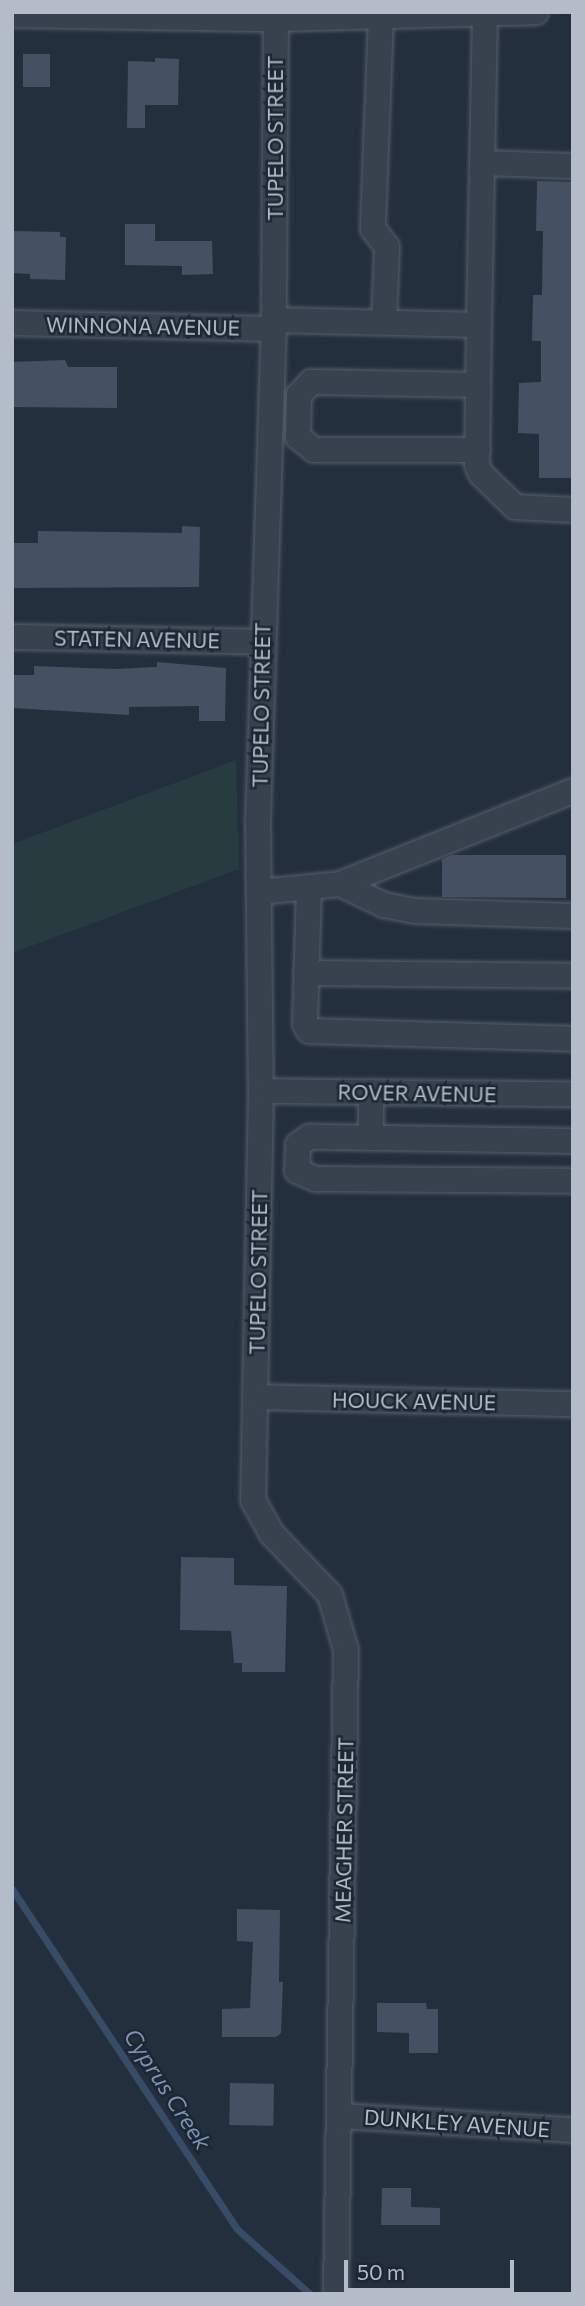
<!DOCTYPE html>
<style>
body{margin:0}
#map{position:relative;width:585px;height:2306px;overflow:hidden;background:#242f3e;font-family:Commissioner,sans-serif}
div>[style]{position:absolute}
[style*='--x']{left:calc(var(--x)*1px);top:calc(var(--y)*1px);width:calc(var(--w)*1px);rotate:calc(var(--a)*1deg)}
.green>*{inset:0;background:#263c3f}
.stream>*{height:7px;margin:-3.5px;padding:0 3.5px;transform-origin:3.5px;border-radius:3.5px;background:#394c67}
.building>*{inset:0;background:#455162;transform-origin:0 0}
.roads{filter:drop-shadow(0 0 2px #565f6c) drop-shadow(0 0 2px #565f6c)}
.minor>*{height:24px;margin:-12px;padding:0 12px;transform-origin:12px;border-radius:12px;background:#38414e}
span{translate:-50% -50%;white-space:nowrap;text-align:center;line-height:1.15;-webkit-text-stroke:5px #1d2633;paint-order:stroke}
.street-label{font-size:21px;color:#b4bcc9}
.water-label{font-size:23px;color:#7c92b1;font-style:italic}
.frame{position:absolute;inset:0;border:14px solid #b4bcc9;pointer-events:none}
.scale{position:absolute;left:344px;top:2260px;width:170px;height:32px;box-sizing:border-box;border:4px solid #b4bcc9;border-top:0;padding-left:9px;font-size:21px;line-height:24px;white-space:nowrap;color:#b4bcc9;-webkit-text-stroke:5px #1d2633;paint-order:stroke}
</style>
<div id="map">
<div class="green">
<div style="clip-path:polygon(236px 760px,239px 869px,12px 953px,12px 844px)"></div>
</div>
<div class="stream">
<div style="--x:12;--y:1889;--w:408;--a:56.5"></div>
<div style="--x:237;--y:2229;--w:98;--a:41.7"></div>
</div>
<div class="building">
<div style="left:23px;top:54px;width:27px;height:33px"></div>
<div style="clip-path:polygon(155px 58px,179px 59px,178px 105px,145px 105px,145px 128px,127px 128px,128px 61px,155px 62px)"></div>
<div style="clip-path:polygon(537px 181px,573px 182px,573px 478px,539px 478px,539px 434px,518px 433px,519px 383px,541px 382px,541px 341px,532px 341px,533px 295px,542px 295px,543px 231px,536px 231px)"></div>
<div style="clip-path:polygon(125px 224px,155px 224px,155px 241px,212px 241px,213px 274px,182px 275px,182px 266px,125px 265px)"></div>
<div style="clip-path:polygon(12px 231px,60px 232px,60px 237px,66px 237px,65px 280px,30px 279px,30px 274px,12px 273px)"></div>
<div style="clip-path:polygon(65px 360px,68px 367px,117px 367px,117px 408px,12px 407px,12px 362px)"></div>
<div style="clip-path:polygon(182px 526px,200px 527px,199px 587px,12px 588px,12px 543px,38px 543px,38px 531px,182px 533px)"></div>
<div style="clip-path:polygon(157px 662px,226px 668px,225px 721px,199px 721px,199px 706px,129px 707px,129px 715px,12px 708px,12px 675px,34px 675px,34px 666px,114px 669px,157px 667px)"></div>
<div style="clip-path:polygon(452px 855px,566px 855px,566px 898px,442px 897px,442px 859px)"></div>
<div style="clip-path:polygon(181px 1557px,234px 1558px,234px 1585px,287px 1586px,285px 1672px,242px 1672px,242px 1663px,234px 1663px,231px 1631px,180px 1630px)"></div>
<div style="clip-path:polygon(237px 1909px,280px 1910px,279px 1982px,283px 1982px,281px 2033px,276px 2037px,222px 2037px,222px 2009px,250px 2008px,253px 1942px,237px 1941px)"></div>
<div style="clip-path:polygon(377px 2003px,426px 2003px,427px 2009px,438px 2009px,438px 2053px,409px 2053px,409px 2033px,377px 2032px)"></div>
<div style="left:230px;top:2083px;width:44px;height:42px;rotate:1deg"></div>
<div style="clip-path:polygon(382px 2188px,411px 2188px,411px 2207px,440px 2208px,440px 2225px,381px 2225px)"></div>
</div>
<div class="roads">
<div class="minor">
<div style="--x:276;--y:12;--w:308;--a:90.4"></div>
<div style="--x:274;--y:320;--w:501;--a:91.83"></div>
<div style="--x:258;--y:821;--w:270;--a:89.4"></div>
<div style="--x:261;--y:1091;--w:409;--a:91.1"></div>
<div style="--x:253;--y:1500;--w:38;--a:61"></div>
<div style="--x:271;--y:1533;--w:86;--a:46.4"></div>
<div style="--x:330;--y:1595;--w:57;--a:73.8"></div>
<div style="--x:346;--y:1650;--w:644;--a:90.89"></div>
<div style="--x:12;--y:15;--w:264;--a:0.9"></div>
<div style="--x:276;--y:19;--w:260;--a:-1.5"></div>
<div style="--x:381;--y:16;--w:213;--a:92.2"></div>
<div style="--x:373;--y:229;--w:23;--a:52"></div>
<div style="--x:387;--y:247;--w:75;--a:92.3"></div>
<div style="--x:482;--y:163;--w:91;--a:1.9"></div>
<div style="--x:274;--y:320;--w:205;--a:1.4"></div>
<div style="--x:479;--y:325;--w:311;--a:-88.9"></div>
<div style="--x:12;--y:323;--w:262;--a:1.3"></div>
<div style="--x:479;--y:325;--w:140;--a:90.8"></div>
<div style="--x:477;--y:465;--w:10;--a:66"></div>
<div style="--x:481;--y:474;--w:47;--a:44.1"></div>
<div style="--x:515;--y:507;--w:58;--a:3"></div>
<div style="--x:478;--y:450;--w:164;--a:180"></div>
<div style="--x:314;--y:450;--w:21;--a:-141"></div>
<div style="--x:298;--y:437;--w:42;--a:-88.6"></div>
<div style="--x:299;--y:395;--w:18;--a:-47"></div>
<div style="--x:311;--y:382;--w:167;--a:1"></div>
<div style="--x:12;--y:637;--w:251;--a:1.1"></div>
<div style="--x:340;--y:884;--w:49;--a:25.5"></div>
<div style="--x:384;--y:905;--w:33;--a:11"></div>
<div style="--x:416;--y:911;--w:157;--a:1.8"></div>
<div style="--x:309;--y:888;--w:136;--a:91.7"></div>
<div style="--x:305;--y:1024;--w:8;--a:60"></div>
<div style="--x:309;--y:1031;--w:264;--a:1.7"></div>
<div style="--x:259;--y:892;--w:81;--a:-5.6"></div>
<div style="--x:340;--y:884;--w:251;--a:-21.8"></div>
<div style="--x:306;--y:973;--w:267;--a:0.6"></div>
<div style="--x:261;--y:1091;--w:312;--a:0.6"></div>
<div style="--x:371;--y:1138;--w:46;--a:-90"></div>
<div style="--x:573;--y:1141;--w:264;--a:-179.1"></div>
<div style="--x:309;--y:1137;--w:14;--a:144"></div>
<div style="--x:298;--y:1145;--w:26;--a:92"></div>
<div style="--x:297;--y:1171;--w:21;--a:23"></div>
<div style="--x:316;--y:1179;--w:257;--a:0.4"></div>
<div style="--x:255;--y:1397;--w:318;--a:1.3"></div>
<div style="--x:341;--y:2116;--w:232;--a:3.5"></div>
</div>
</div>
<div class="street-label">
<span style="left:275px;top:138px;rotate:-90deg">TUPELO STREET</span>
<span style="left:143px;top:326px;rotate:1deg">WINNONA AVENUE</span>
<span style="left:137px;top:639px;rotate:1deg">STATEN AVENUE</span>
<span style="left:261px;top:705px;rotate:-89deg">TUPELO STREET</span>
<span style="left:417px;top:1093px;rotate:1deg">ROVER AVENUE</span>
<span style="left:258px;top:1272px;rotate:-89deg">TUPELO STREET</span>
<span style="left:414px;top:1401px;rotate:1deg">HOUCK AVENUE</span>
<span style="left:344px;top:1830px;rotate:-89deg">MEAGHER STREET</span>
<span style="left:457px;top:2123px;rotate:4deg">DUNKLEY AVENUE</span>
</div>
<div class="water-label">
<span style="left:168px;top:2089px;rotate:57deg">Cyprus Creek</span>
</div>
<div class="frame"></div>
<div class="scale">50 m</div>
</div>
